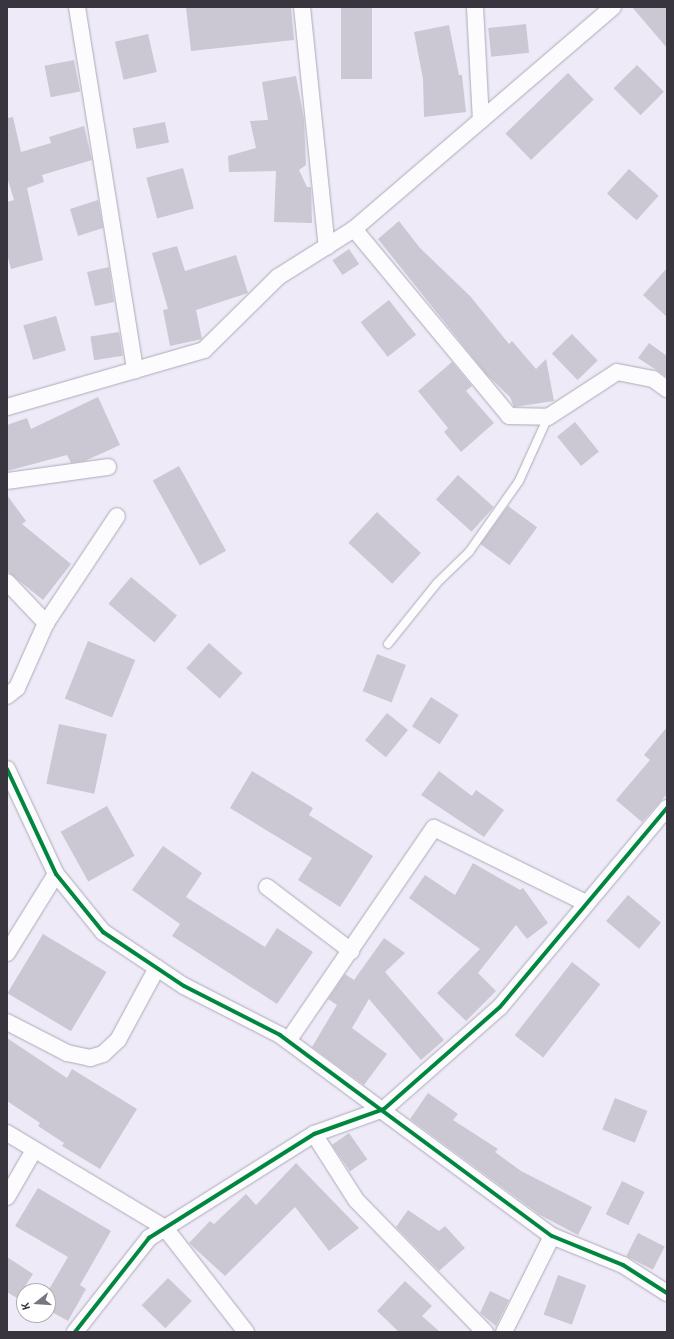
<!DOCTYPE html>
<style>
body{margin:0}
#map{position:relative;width:674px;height:1339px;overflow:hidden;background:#eeeaf8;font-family:"Exo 2",sans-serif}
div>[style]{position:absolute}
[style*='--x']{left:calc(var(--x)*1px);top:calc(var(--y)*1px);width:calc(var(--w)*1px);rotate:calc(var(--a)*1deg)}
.building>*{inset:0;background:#cbc8d3;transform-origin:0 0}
.roads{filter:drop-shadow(0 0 1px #adaab5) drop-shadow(0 0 1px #adaab5)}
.lane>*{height:8px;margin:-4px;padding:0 4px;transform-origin:4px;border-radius:4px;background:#fcfcfe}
.street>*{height:16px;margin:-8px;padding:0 8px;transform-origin:8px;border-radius:8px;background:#fcfcfe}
.cycleway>*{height:4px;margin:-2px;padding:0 2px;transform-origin:2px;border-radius:2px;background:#00873e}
span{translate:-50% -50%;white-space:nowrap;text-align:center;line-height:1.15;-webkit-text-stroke:3px #fff;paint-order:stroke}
.frame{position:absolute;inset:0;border:8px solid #38353f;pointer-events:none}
.north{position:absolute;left:16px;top:1283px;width:40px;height:40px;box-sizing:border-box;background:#fff;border:1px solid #afaeb2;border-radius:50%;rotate:253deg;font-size:11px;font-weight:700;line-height:16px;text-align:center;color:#38353f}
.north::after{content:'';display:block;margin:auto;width:14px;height:18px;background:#787480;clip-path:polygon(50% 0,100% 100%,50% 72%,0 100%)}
</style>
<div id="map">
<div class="building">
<div style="clip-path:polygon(186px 7px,291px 7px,294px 40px,191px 51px)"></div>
<div style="left:341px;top:7px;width:31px;height:72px"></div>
<div style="clip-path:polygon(632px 7px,667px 7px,667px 48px)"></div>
<div style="left:526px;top:24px;width:29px;height:38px;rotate:84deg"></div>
<div style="clip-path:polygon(449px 25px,459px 75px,462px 75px,466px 112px,424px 117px,423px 79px,414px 32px)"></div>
<div style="left:148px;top:34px;width:39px;height:34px;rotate:77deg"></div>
<div style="left:74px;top:60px;width:32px;height:30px;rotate:79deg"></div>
<div style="left:637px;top:65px;width:38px;height:33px;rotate:45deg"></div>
<div style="left:568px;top:73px;width:37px;height:87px;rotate:46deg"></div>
<div style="clip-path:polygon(296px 76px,304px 119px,306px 165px,299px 170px,307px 187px,311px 187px,312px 223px,274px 222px,276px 171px,229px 172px,228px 156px,256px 148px,250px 121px,268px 120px,262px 82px)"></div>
<div style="clip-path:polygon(13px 117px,21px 152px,51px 143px,49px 137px,84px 126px,92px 160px,42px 175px,44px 182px,27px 188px,43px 260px,11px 269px,7px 254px,7px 202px,14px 200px,7px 177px,7px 118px)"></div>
<div style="left:165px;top:122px;width:21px;height:33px;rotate:79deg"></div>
<div style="left:183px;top:168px;width:42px;height:38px;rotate:75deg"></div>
<div style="left:629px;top:169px;width:40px;height:33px;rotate:42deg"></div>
<div style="clip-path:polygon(98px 200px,103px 228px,78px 236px,70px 209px)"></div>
<div style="clip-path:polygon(399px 221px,420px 248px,470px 296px,509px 344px,512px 341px,536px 369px,546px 359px,554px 401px,514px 407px,510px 397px,486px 374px,378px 239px)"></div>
<div style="clip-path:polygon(177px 246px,185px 271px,236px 255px,248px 293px,196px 310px,202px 339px,170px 346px,163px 310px,168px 309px,152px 253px)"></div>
<div style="left:349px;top:249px;width:18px;height:20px;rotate:56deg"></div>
<div style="clip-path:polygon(109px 267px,114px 302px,95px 306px,87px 272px)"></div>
<div style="clip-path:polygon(667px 268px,667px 317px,643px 295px)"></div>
<div style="left:389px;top:300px;width:44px;height:36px;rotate:52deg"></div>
<div style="left:56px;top:316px;width:36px;height:34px;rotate:74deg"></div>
<div style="left:119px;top:332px;width:24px;height:29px;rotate:81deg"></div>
<div style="left:572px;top:334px;width:37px;height:28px;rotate:46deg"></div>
<div style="clip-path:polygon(649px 343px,667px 356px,667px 377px,638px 358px)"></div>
<div style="clip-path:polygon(452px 362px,472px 386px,466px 391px,494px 423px,461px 452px,444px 432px,448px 428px,418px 391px)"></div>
<div style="clip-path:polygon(98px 397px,120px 445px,85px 461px,71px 463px,67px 455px,7px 471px,7px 425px,27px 418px,31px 429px)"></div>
<div style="left:575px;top:422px;width:38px;height:23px;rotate:51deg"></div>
<div style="left:179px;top:466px;width:97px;height:30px;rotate:61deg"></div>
<div style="left:458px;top:475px;width:48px;height:33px;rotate:42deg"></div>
<div style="clip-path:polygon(7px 495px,26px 521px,22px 524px,71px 564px,43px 600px,7px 571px)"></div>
<div style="left:508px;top:506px;width:36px;height:47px;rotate:36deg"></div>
<div style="left:377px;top:512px;width:60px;height:42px;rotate:43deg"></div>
<div style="left:131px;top:577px;width:60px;height:35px;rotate:40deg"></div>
<div style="left:88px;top:641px;width:51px;height:62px;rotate:22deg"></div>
<div style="left:209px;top:643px;width:45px;height:34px;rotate:42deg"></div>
<div style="left:377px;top:654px;width:31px;height:40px;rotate:21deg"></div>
<div style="left:431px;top:697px;width:33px;height:35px;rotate:33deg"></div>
<div style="left:387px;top:713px;width:27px;height:35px;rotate:39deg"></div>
<div style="left:59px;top:724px;width:49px;height:61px;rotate:12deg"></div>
<div style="clip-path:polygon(667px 727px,667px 794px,642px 822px,616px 800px,650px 760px,644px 755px)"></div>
<div style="clip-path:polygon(252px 771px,313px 808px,309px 815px,373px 856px,340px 907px,298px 880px,312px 858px,230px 808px)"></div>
<div style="clip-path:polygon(439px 771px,472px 796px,476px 790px,504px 810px,484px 837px,421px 795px)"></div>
<div style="left:107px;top:806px;width:57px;height:53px;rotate:61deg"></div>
<div style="clip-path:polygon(163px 846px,202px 873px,186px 897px,265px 947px,277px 928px,313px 952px,277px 1004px,172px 936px,180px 924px,132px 890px)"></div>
<div style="clip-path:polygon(473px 863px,520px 890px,523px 888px,548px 923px,527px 939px,516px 925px,478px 973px,496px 991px,466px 1021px,437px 993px,480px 949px,409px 898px,425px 875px,455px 895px)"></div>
<div style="left:628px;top:895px;width:43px;height:34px;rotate:40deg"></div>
<div style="left:43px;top:934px;width:74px;height:69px;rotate:31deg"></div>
<div style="clip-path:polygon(384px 938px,405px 953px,385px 972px,444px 1040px,421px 1060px,369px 999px,352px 1028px,387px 1054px,364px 1085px,312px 1047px,337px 1005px,328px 999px,345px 974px,354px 980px)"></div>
<div style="left:572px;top:962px;width:36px;height:93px;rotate:38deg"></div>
<div style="clip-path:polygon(7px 1038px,67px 1078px,72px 1069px,137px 1109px,100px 1169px,62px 1146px,64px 1143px,38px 1126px,40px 1123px,7px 1101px)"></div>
<div style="clip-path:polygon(428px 1093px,458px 1114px,453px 1120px,498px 1149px,495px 1152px,521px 1171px,592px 1207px,578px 1235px,540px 1215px,410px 1119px)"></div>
<div style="left:615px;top:1098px;width:35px;height:34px;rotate:22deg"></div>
<div style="left:349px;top:1133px;width:32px;height:21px;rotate:55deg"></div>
<div style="clip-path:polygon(296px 1163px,359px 1228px,329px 1251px,295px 1207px,225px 1276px,189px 1243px,210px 1221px,214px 1224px,246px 1194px,256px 1205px)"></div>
<div style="left:622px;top:1181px;width:25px;height:37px;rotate:26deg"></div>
<div style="clip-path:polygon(38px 1188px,111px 1231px,80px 1285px,86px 1289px,68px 1321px,48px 1310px,48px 1291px,68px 1257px,15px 1226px)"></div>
<div style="clip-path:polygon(408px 1210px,439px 1231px,445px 1226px,465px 1248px,439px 1271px,396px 1227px)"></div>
<div style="left:638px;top:1233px;width:30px;height:26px;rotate:27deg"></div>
<div style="clip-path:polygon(7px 1257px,33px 1274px,17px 1298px,7px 1292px)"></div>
<div style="left:558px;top:1275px;width:30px;height:42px;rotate:20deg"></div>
<div style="left:168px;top:1278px;width:33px;height:38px;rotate:44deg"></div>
<div style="clip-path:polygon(405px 1281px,432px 1306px,422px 1316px,440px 1332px,399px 1332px,377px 1311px)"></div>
<div style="clip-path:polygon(490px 1291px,509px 1300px,496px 1326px,480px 1313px)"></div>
</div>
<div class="roads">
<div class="lane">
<div style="--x:388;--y:644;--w:78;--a:-51.2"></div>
<div style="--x:437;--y:583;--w:45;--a:-44.1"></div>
<div style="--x:469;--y:552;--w:87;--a:-54.8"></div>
<div style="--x:519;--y:481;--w:70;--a:-65.6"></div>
</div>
<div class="street">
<div style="--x:77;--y:7;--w:368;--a:80.9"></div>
<div style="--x:302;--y:7;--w:241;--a:84.1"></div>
<div style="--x:475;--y:7;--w:113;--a:87"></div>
<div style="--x:354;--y:229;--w:243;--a:50.3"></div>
<div style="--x:509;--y:416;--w:39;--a:1"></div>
<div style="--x:548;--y:417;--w:82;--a:-33.1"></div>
<div style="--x:617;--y:372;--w:37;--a:11"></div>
<div style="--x:653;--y:379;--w:17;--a:36"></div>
<div style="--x:7;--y:407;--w:205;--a:-16.1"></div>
<div style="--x:204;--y:350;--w:104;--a:-44.6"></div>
<div style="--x:278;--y:277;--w:90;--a:-32.3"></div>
<div style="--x:354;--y:229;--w:341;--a:-40.6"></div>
<div style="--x:7;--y:481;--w:102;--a:-7.9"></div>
<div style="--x:7;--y:582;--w:57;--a:46.4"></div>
<div style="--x:7;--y:696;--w:13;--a:-39"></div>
<div style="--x:17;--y:688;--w:71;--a:-66"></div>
<div style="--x:46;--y:623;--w:128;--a:-56.4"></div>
<div style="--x:7;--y:769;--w:116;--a:65"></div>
<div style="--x:56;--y:874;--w:75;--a:51"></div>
<div style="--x:103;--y:932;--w:97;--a:33.7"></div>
<div style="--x:184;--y:986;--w:108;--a:27"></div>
<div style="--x:280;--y:1035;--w:338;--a:36.5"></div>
<div style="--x:552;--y:1236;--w:77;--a:22.2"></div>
<div style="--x:623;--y:1265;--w:52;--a:32.5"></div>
<div style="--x:267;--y:887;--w:106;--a:37.3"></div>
<div style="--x:7;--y:953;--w:93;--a:-58.2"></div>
<div style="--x:7;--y:1022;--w:68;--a:27.3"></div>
<div style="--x:67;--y:1053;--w:24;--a:12"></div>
<div style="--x:90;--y:1058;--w:14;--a:-17"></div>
<div style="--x:103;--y:1054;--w:21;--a:-43"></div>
<div style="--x:118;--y:1040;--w:82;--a:-61.6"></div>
<div style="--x:288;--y:1041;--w:258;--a:-55.6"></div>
<div style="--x:434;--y:828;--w:169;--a:26.3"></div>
<div style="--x:7;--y:1133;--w:184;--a:31"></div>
<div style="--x:165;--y:1228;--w:132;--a:52.1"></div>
<div style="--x:314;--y:1134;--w:78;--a:57.5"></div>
<div style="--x:356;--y:1200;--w:185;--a:45.7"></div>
<div style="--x:7;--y:1197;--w:54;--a:-60.1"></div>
<div style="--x:75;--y:1332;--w:120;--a:-51.8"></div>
<div style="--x:149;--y:1238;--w:195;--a:-32.2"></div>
<div style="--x:314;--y:1134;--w:74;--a:-19.7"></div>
<div style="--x:384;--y:1109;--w:154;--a:-41.3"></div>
<div style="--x:500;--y:1007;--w:260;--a:-50"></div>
<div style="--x:504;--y:1332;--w:107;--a:-63.4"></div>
</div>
</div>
<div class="cycleway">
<div style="--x:7;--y:769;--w:116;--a:65"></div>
<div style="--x:56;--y:874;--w:75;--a:51"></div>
<div style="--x:103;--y:932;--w:97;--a:33.7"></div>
<div style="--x:184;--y:986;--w:108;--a:27"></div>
<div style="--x:280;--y:1035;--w:338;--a:36.5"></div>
<div style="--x:552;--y:1236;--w:77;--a:22.2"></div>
<div style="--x:623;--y:1265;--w:52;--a:32.5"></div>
<div style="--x:75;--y:1332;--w:120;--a:-51.8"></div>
<div style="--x:149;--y:1238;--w:195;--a:-32.2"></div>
<div style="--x:314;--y:1134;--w:74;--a:-19.7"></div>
<div style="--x:384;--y:1109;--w:154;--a:-41.3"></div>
<div style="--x:500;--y:1007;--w:260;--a:-50"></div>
</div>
<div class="frame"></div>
<div class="north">K</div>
</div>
